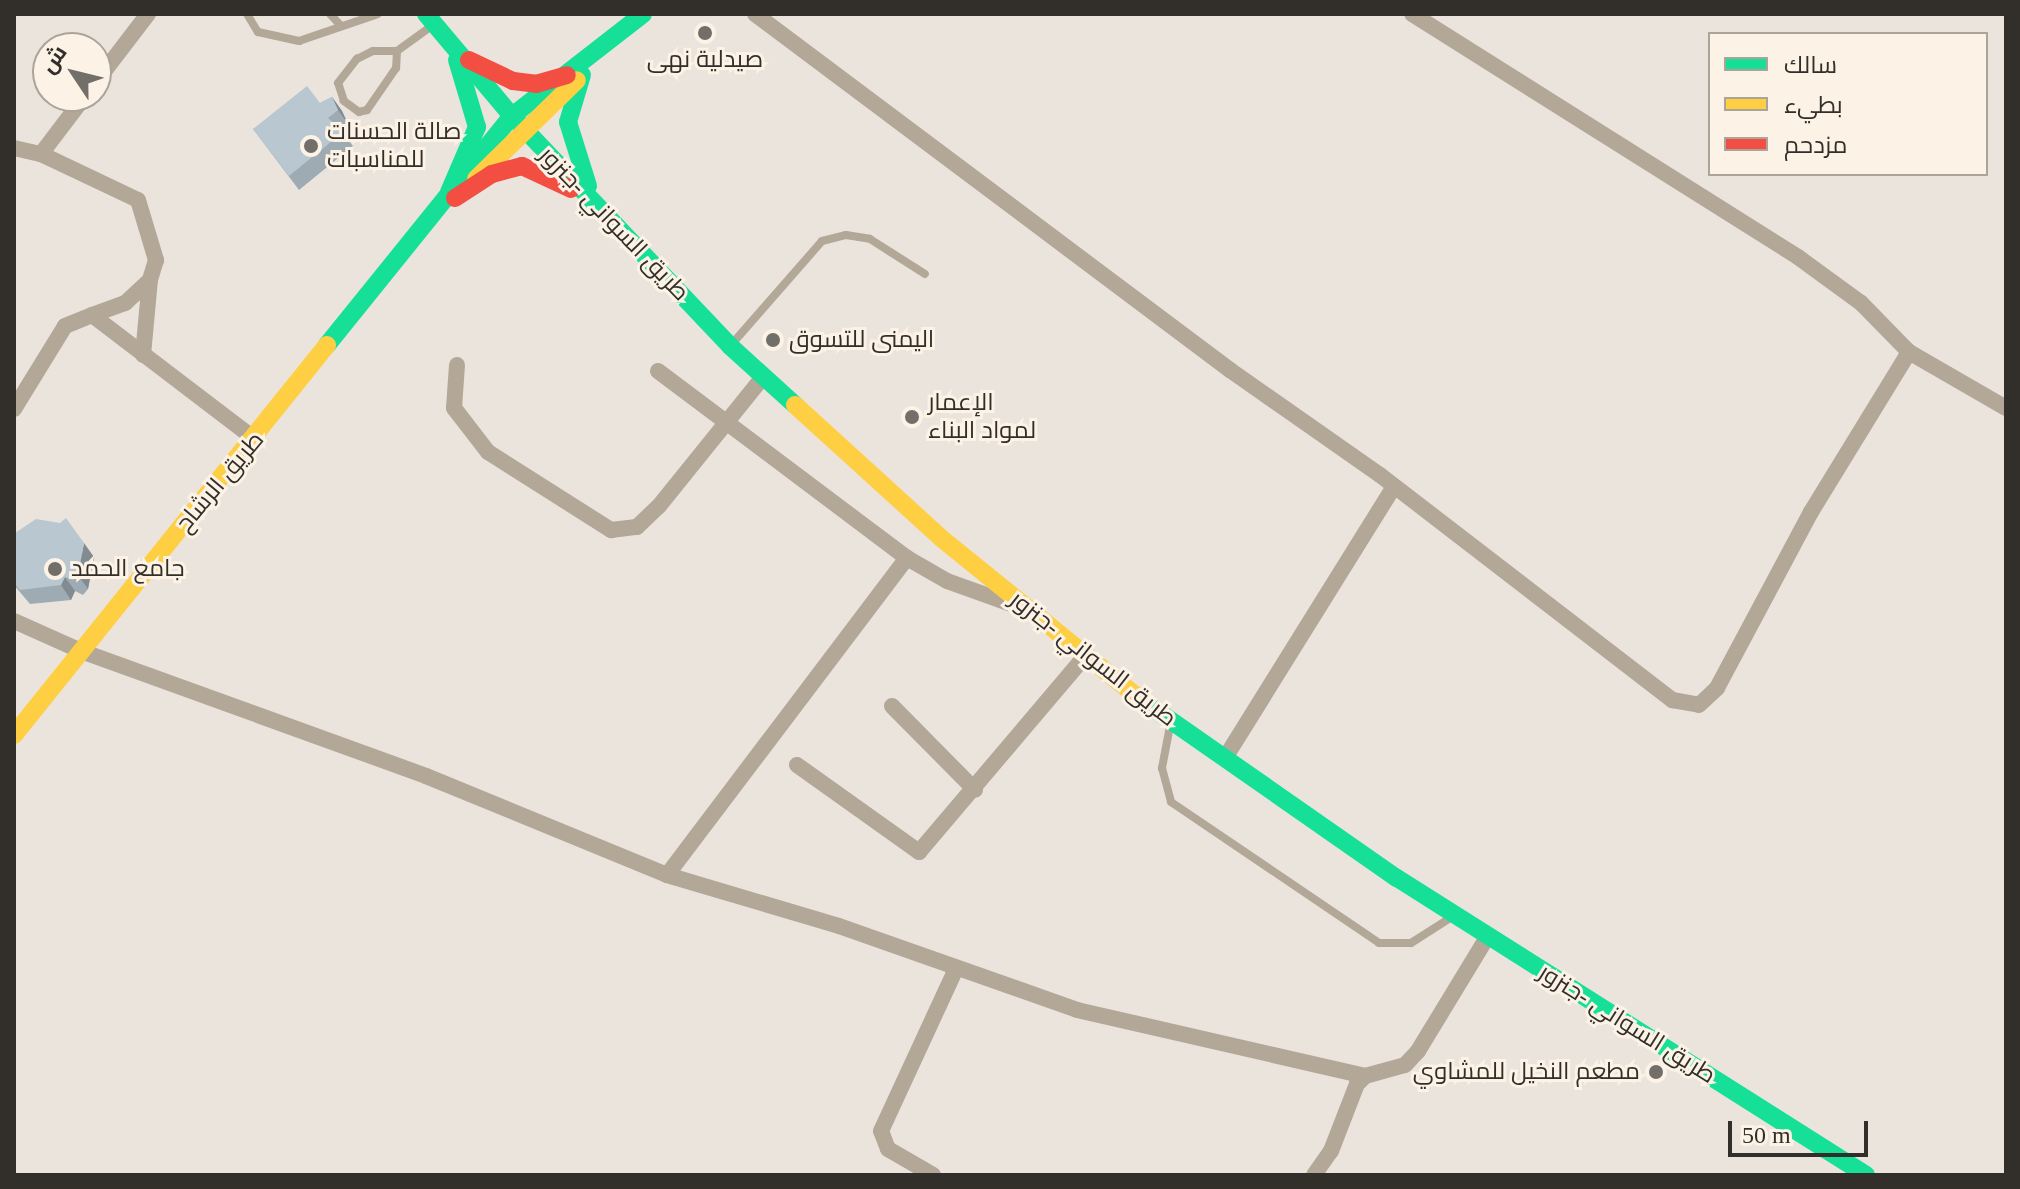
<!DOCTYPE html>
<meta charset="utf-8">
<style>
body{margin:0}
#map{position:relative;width:2020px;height:1189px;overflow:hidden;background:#eae4dd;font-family:"Times New Roman",Cairo,serif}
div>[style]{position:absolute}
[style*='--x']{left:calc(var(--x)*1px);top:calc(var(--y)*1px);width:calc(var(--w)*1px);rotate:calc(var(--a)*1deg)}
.lane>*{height:8px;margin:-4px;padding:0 4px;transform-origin:4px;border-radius:4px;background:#b3a797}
.street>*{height:16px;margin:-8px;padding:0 8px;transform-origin:8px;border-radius:8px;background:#b3a797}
.fast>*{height:18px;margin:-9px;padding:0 9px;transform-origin:9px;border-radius:9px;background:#16e098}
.slow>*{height:18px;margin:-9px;padding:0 9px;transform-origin:9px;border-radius:9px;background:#ffcf43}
.jam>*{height:18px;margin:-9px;padding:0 9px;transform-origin:9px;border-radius:9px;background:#f24e42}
.wall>*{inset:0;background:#9eabb3}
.shaded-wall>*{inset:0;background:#818b92}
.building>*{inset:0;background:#b8c7d0}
.dots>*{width:22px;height:22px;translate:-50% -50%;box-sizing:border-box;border:4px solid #fcf2e5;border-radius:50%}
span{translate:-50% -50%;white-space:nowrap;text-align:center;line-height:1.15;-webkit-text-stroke:6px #fcf2e5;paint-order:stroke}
.poi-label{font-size:24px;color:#322e2a}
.left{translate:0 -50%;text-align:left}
.right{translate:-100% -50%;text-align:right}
.street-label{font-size:24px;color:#322e2a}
.frame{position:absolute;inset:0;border:16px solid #322e2a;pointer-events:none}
.legend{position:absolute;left:1708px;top:32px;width:280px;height:144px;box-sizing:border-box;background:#fcf2e5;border:2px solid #aba49a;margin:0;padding:10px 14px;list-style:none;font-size:24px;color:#322e2a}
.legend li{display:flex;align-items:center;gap:16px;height:40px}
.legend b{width:40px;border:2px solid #aba49a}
.north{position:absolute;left:32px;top:32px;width:80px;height:80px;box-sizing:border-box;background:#fcf2e5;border:2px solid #aba49a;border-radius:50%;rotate:305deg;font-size:22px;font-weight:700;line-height:32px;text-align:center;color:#322e2a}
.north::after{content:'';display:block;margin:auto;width:28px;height:36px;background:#726e69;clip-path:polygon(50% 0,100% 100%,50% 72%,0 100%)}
.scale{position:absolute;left:1728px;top:1121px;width:140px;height:36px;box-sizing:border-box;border:4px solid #322e2a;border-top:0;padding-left:10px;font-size:24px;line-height:28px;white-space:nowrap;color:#322e2a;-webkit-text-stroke:6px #fcf2e5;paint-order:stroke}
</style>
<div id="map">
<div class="lane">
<div style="--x:247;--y:14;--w:21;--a:59"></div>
<div style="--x:258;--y:32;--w:42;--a:12.4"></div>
<div style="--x:299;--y:41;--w:83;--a:-18.9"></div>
<div style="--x:330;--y:14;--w:16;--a:47"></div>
<div style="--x:373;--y:51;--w:24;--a:0"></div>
<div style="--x:397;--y:51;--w:17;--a:93"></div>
<div style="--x:396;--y:68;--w:51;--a:124.6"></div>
<div style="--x:367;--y:110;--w:8;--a:166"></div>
<div style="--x:359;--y:112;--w:19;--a:-144"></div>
<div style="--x:344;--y:101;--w:19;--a:-108"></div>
<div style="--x:338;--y:83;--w:31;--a:-52"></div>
<div style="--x:357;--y:59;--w:18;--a:-27"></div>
<div style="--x:397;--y:51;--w:44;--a:-35.8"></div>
<div style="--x:731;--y:345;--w:138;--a:-48.8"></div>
<div style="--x:822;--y:241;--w:25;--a:-14"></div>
<div style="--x:846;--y:235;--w:24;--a:9"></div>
<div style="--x:870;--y:239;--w:65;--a:32.5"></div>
<div style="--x:1170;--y:726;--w:43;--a:100.8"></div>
<div style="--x:1162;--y:768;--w:35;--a:75"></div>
<div style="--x:1171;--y:802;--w:251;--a:34.1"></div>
<div style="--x:1379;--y:943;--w:32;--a:0"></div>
<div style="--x:1411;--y:943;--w:49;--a:-32.4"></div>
</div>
<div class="street">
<div style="--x:755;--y:14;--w:594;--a:36.85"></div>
<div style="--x:1230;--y:370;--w:183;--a:35"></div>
<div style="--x:1380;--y:475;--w:369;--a:37.6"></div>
<div style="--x:1672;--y:700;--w:27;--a:10"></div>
<div style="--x:1699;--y:705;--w:25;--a:-43"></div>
<div style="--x:1717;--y:688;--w:200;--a:-61.9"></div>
<div style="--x:1811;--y:512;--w:188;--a:-58.5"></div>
<div style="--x:1909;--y:352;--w:69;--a:-134.4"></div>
<div style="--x:1861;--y:303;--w:78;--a:-143.9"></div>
<div style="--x:1798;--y:257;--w:456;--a:-147.8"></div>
<div style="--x:96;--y:82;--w:86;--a:-52.6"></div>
<div style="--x:14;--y:148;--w:28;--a:13"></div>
<div style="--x:41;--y:154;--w:107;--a:25.4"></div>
<div style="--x:138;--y:200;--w:63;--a:73.3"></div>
<div style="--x:156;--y:260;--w:21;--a:107"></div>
<div style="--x:150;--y:280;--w:34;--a:137"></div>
<div style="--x:125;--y:303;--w:35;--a:160"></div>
<div style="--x:41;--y:154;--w:73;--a:-52.8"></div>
<div style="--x:1909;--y:352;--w:112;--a:30"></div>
<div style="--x:143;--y:355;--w:75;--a:-84.7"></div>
<div style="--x:457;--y:365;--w:43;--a:94"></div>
<div style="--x:454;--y:408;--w:56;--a:52.3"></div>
<div style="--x:488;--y:452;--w:146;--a:32.4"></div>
<div style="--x:611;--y:530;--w:26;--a:-7"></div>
<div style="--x:637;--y:527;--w:30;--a:-44"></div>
<div style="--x:659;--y:506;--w:166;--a:-51.1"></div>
<div style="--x:658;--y:371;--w:311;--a:36.9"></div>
<div style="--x:14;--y:409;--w:97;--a:-58.4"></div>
<div style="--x:65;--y:326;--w:29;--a:-22"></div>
<div style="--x:92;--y:315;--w:206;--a:37.3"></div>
<div style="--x:14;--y:621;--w:73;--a:24.1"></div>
<div style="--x:81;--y:651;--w:367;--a:19.9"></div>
<div style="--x:426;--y:776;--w:261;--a:22.3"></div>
<div style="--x:667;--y:875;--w:179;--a:16.5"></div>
<div style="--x:839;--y:926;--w:252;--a:19.4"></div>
<div style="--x:1077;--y:1010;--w:295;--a:12.9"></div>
<div style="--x:892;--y:706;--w:118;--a:45.3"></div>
<div style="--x:1225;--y:758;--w:319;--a:-58.1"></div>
<div style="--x:797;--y:765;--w:150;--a:35.5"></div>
<div style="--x:919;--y:852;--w:257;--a:-49.7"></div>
<div style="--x:667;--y:875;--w:398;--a:-52.9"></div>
<div style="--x:907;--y:558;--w:46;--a:29.9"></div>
<div style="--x:947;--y:581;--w:74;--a:19.7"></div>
<div style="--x:933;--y:1175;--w:52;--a:-150"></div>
<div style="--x:888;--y:1149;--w:19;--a:-111"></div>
<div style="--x:881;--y:1131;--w:179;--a:-65.2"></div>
<div style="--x:1314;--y:1175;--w:29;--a:-55"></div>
<div style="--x:1331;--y:1151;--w:72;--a:-68.8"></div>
<div style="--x:1357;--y:1084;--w:11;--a:-45"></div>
<div style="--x:1365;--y:1076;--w:41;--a:-15.4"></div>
<div style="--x:1405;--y:1065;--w:19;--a:-47"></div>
<div style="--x:1418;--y:1051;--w:135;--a:-58.7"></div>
</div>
<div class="fast">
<div style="--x:426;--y:14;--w:133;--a:49.9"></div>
<div style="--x:512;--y:116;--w:317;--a:46.5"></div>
<div style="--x:730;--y:346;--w:88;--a:42.2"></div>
<div style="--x:582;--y:75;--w:49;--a:106.6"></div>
<div style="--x:568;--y:122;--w:67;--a:72.6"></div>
<div style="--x:449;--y:192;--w:71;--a:-66.7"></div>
<div style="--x:477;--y:127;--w:70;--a:-106.6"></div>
<div style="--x:327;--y:345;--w:294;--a:-51.1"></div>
<div style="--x:512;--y:116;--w:166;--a:-37.9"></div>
<div style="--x:1140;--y:699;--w:313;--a:34.9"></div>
<div style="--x:1397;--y:878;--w:555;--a:32.34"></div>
</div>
<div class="slow">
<div style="--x:476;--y:179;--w:141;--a:-44.4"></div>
<div style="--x:795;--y:405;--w:197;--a:42.3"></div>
<div style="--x:941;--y:538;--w:256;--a:39"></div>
<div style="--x:14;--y:735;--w:500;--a:-51.25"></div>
</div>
<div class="jam">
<div style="--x:469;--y:60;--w:49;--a:25.5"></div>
<div style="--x:513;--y:81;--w:23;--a:7"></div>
<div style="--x:536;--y:84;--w:32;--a:-16"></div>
<div style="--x:455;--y:198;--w:44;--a:-33"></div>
<div style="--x:492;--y:174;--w:31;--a:-15"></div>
<div style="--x:522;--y:166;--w:54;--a:25.1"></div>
</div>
<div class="wall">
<div style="clip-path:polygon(332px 97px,342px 111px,348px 124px,341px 130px,353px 146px,299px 190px,253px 129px,320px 103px)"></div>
<div style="clip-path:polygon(14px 540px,94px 557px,88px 589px,83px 595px,75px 591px,71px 600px,30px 604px,14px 585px)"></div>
</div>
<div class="shaded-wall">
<div style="clip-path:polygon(332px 97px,342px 111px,348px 124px,338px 110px)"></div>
<div style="clip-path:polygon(84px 543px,94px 557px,88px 589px,78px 575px)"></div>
<div style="clip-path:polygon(65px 577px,75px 591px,71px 600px,61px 585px)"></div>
</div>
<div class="building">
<div style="clip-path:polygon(307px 86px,320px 103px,332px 97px,338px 110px,328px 118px,343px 132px,289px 176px,253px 129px)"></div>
<div style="clip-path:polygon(66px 518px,84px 543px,78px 575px,73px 580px,65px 577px,61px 585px,20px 590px,14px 583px,14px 540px,15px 533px,36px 519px,60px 523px)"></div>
</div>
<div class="dots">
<div style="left:705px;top:33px;background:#726e69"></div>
<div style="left:311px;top:146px;background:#726e69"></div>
<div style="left:773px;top:340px;background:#726e69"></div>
<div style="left:912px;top:417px;background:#726e69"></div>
<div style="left:55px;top:569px;background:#726e69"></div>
<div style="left:1656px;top:1072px;background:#726e69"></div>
</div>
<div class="poi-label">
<span style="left:705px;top:60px">صيدلية نهى</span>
<span class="left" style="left:327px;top:146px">صالة الحسنات<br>للمناسبات</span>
<span class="left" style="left:789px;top:340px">اليمنى للتسوق</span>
<span class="left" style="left:928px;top:417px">الإعمار<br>لمواد البناء</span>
<span class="left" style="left:71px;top:569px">جامع الحمد</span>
<span class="right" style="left:1640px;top:1072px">مطعم النخيل للمشاوي</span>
</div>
<div class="street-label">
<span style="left:614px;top:224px;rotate:46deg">طريق السواني -جنزور</span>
<span style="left:220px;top:482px;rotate:-50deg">طريق الرشاح</span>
<span style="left:1093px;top:659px;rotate:38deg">طريق السواني -جنزور</span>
<span style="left:1627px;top:1024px;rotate:32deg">طريق السواني -جنزور</span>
</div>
<div class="frame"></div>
<ul class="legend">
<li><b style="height:10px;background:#16e098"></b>سالك</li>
<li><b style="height:10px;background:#ffcf43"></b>بطيء</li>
<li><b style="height:10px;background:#f24e42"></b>مزدحم</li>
</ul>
<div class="north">ش</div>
<div class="scale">50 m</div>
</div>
